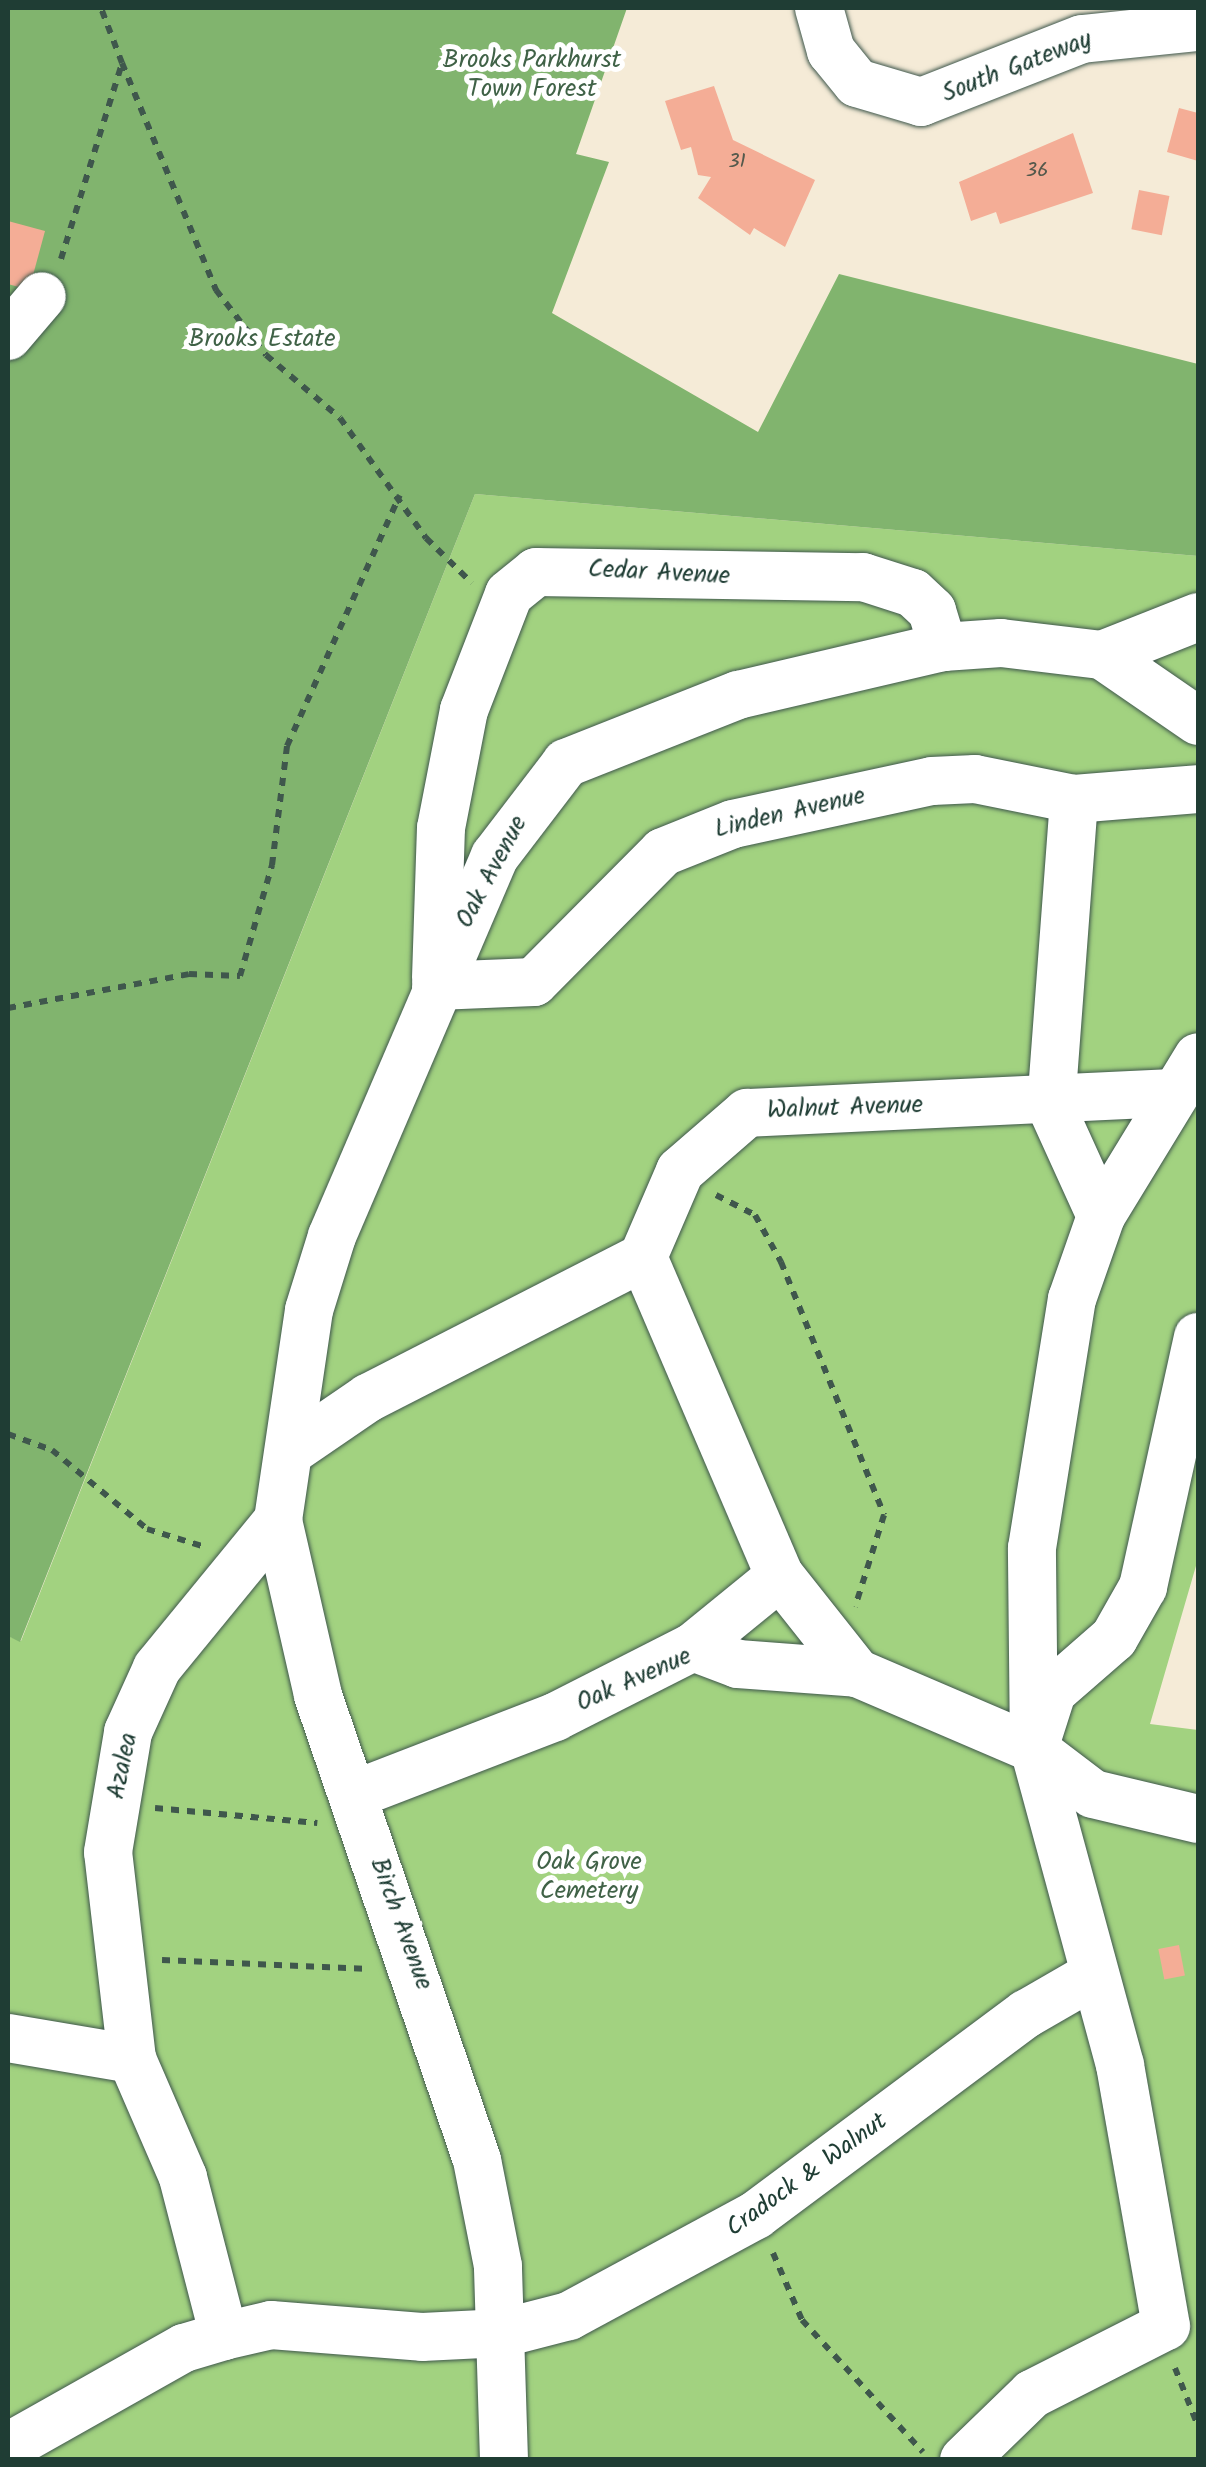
<!DOCTYPE html>
<style>
body{margin:0}
#map{position:relative;width:1206px;height:2467px;overflow:hidden;background:#f5ebd7;font-family:Kalam,sans-serif}
div>[style]{position:absolute}
[style*='--x']{left:calc(var(--x)*1px);top:calc(var(--y)*1px);width:calc(var(--w)*1px);rotate:calc(var(--a)*1deg)}
.green>*{inset:0;background:#a2d280}
.forest>*{inset:0;background:#81b46e}
.building>*{inset:0;background:#f4ad96;transform-origin:0 0}
.path>*{height:6px;margin-top:-3px;transform-origin:0;background:repeating-linear-gradient(90deg,#3f574c 0 8px,transparent 0 16px)}
.roads{filter:drop-shadow(0 0 2px #3f574c) drop-shadow(0 0 2px #3f574c)}
.minor>*{height:48px;margin:-24px;padding:0 24px;transform-origin:24px;border-radius:24px;background:#fff}
span{translate:-50% -50%;white-space:nowrap;text-align:center;line-height:1.15;-webkit-text-stroke:10px #fff;paint-order:stroke}
.number-label{font-size:20px;color:#54594c}
.number-label span{-webkit-text-stroke-width:0}
.park-label{font-size:25px;color:#406247}
.street-label{font-size:25px;color:#1f3d34}
.frame{position:absolute;inset:0;border:10px solid #1f3d34;pointer-events:none}
</style>
<div id="map">
<div class="green">
<div style="clip-path:polygon(475px 494px,1198px 556px,1198px 1559px,1150px 1724px,1198px 1730px,1198px 2459px,8px 2459px,8px 1636px,21px 1641px)"></div>
</div>
<div class="forest">
<div style="clip-path:polygon(8px 8px,627px 8px,576px 154px,609px 162px,552px 313px,758px 432px,839px 274px,1198px 364px,1198px 556px,475px 494px,20px 1642px,8px 1636px)"></div>
</div>
<div class="building">
<div style="clip-path:polygon(714px 86px,733px 140px,815px 180px,785px 247px,754px 228px,750px 235px,698px 198px,711px 177px,698px 175px,691px 147px,681px 150px,665px 101px)"></div>
<div style="clip-path:polygon(1179px 108px,1198px 113px,1198px 161px,1167px 152px)"></div>
<div style="clip-path:polygon(1073px 133px,1093px 193px,1000px 224px,996px 212px,971px 221px,959px 182px)"></div>
<div style="left:1139px;top:190px;width:31px;height:40px;rotate:11deg"></div>
<div style="clip-path:polygon(8px 221px,45px 231px,29px 290px,8px 284px)"></div>
<div style="left:1179px;top:1945px;width:31px;height:21px;rotate:79deg"></div>
</div>
<div class="path">
<div style="--x:122;--y:63;--w:246;--a:67.5"></div>
<div style="--x:216;--y:290;--w:82;--a:52.4"></div>
<div style="--x:266;--y:355;--w:97;--a:40.4"></div>
<div style="--x:340;--y:418;--w:148;--a:54.4"></div>
<div style="--x:426;--y:538;--w:64;--a:44.4"></div>
<div style="--x:61;--y:259;--w:205;--a:-72.7"></div>
<div style="--x:122;--y:63;--w:59;--a:-110.9"></div>
<div style="--x:8;--y:1008;--w:184;--a:-10.6"></div>
<div style="--x:189;--y:974;--w:51;--a:2.2"></div>
<div style="--x:240;--y:976;--w:116;--a:-73.9"></div>
<div style="--x:272;--y:865;--w:120;--a:-82.8"></div>
<div style="--x:287;--y:746;--w:275;--a:-65.8"></div>
<div style="--x:716;--y:1195;--w:44;--a:27.1"></div>
<div style="--x:755;--y:1215;--w:54;--a:61"></div>
<div style="--x:781;--y:1262;--w:273;--a:67.8"></div>
<div style="--x:884;--y:1515;--w:96;--a:107.5"></div>
<div style="--x:8;--y:1434;--w:47;--a:20"></div>
<div style="--x:52;--y:1450;--w:124;--a:39.7"></div>
<div style="--x:147;--y:1529;--w:58;--a:17.2"></div>
<div style="--x:155;--y:1808;--w:163;--a:5.3"></div>
<div style="--x:162;--y:1960;--w:208;--a:2.5"></div>
<div style="--x:773;--y:2253;--w:73;--a:66.6"></div>
<div style="--x:802;--y:2320;--w:179;--a:47.5"></div>
<div style="--x:1175;--y:2368;--w:62;--a:68.4"></div>
</div>
<div class="roads">
<div class="minor">
<div style="--x:819;--y:8;--w:45;--a:74.4"></div>
<div style="--x:831;--y:51;--w:41;--a:50.9"></div>
<div style="--x:857;--y:83;--w:67;--a:16.5"></div>
<div style="--x:921;--y:102;--w:173;--a:-21.4"></div>
<div style="--x:1082;--y:39;--w:117;--a:-5.9"></div>
<div style="--x:8;--y:336;--w:52;--a:-49.6"></div>
<div style="--x:1102;--y:655;--w:103;--a:-21.6"></div>
<div style="--x:436;--y:978;--w:150;--a:-88.1"></div>
<div style="--x:441;--y:828;--w:120;--a:-79"></div>
<div style="--x:464;--y:710;--w:124;--a:-68.8"></div>
<div style="--x:509;--y:594;--w:35;--a:-39"></div>
<div style="--x:536;--y:572;--w:327;--a:0.9"></div>
<div style="--x:863;--y:577;--w:52;--a:17.7"></div>
<div style="--x:913;--y:593;--w:26;--a:43"></div>
<div style="--x:932;--y:611;--w:38;--a:73"></div>
<div style="--x:436;--y:986;--w:98;--a:-2.3"></div>
<div style="--x:534;--y:982;--w:183;--a:-45.2"></div>
<div style="--x:663;--y:852;--w:75;--a:-21.8"></div>
<div style="--x:733;--y:824;--w:204;--a:-12.2"></div>
<div style="--x:932;--y:781;--w:43;--a:-2.7"></div>
<div style="--x:975;--y:779;--w:101;--a:11.4"></div>
<div style="--x:1074;--y:799;--w:124;--a:-4.6"></div>
<div style="--x:1051;--y:1106;--w:308;--a:-85.7"></div>
<div style="--x:1051;--y:1106;--w:121;--a:65.6"></div>
<div style="--x:643;--y:1257;--w:347;--a:66.8"></div>
<div style="--x:780;--y:1576;--w:124;--a:51.6"></div>
<div style="--x:289;--y:1452;--w:96;--a:-34.4"></div>
<div style="--x:368;--y:1398;--w:309;--a:-27.1"></div>
<div style="--x:643;--y:1257;--w:94;--a:-66.7"></div>
<div style="--x:680;--y:1171;--w:89;--a:-40.9"></div>
<div style="--x:747;--y:1113;--w:424;--a:-2.7"></div>
<div style="--x:693;--y:1647;--w:48;--a:20.7"></div>
<div style="--x:738;--y:1664;--w:119;--a:4.3"></div>
<div style="--x:857;--y:1673;--w:193;--a:23.2"></div>
<div style="--x:1034;--y:1749;--w:74;--a:37.3"></div>
<div style="--x:1093;--y:1794;--w:108;--a:13.4"></div>
<div style="--x:1038;--y:1736;--w:46;--a:-72.3"></div>
<div style="--x:1052;--y:1692;--w:82;--a:-41.1"></div>
<div style="--x:1114;--y:1638;--w:59;--a:-60.4"></div>
<div style="--x:1143;--y:1587;--w:256;--a:-77.6"></div>
<div style="--x:353;--y:1795;--w:217;--a:-21.1"></div>
<div style="--x:555;--y:1717;--w:155;--a:-26.9"></div>
<div style="--x:693;--y:1647;--w:112;--a:-39.2"></div>
<div style="--x:8;--y:2038;--w:126;--a:9.6"></div>
<div style="--x:224;--y:2336;--w:164;--a:-104.5"></div>
<div style="--x:183;--y:2177;--w:129;--a:-113.4"></div>
<div style="--x:132;--y:2059;--w:208;--a:-96.6"></div>
<div style="--x:108;--y:1852;--w:122;--a:-80.5"></div>
<div style="--x:128;--y:1732;--w:70;--a:-65.6"></div>
<div style="--x:157;--y:1668;--w:191;--a:-50.7"></div>
<div style="--x:8;--y:2447;--w:202;--a:-29.4"></div>
<div style="--x:184;--y:2348;--w:42;--a:-16.7"></div>
<div style="--x:224;--y:2336;--w:48;--a:-13.2"></div>
<div style="--x:271;--y:2325;--w:151;--a:4.5"></div>
<div style="--x:422;--y:2337;--w:81;--a:-2.8"></div>
<div style="--x:503;--y:2333;--w:68;--a:-14.4"></div>
<div style="--x:569;--y:2316;--w:213;--a:-28.4"></div>
<div style="--x:756;--y:2215;--w:337;--a:-36.7"></div>
<div style="--x:1026;--y:2014;--w:74;--a:-30"></div>
<div style="--x:504;--y:2460;--w:194;--a:-91.8"></div>
<div style="--x:498;--y:2266;--w:108;--a:-101.2"></div>
<div style="--x:477;--y:2160;--w:491;--a:-108.9"></div>
<div style="--x:318;--y:1695;--w:180;--a:-102.9"></div>
<div style="--x:278;--y:1520;--w:212;--a:-81.6"></div>
<div style="--x:309;--y:1310;--w:77;--a:-72.7"></div>
<div style="--x:332;--y:1236;--w:413;--a:-66.8"></div>
<div style="--x:495;--y:856;--w:117;--a:-52.6"></div>
<div style="--x:566;--y:763;--w:185;--a:-21.6"></div>
<div style="--x:738;--y:695;--w:211;--a:-13.2"></div>
<div style="--x:943;--y:647;--w:58;--a:-3.9"></div>
<div style="--x:1001;--y:643;--w:102;--a:6.8"></div>
<div style="--x:1102;--y:655;--w:116;--a:34.5"></div>
<div style="--x:964;--y:2460;--w:95;--a:-44.1"></div>
<div style="--x:1032;--y:2394;--w:150;--a:-26.9"></div>
<div style="--x:1166;--y:2326;--w:265;--a:-100"></div>
<div style="--x:1120;--y:2065;--w:327;--a:-105.2"></div>
<div style="--x:1034;--y:1749;--w:201;--a:-90.6"></div>
<div style="--x:1032;--y:1548;--w:252;--a:-80.9"></div>
<div style="--x:1072;--y:1299;--w:88;--a:-70.7"></div>
<div style="--x:1101;--y:1216;--w:186;--a:-58.6"></div>
</div>
</div>
<div class="number-label">
<span style="left:737px;top:162px">31</span>
<span style="left:1037px;top:171px">36</span>
</div>
<div class="park-label">
<span style="left:532px;top:75px">Brooks Parkhurst<br>Town Forest</span>
<span style="left:262px;top:339px">Brooks Estate</span>
<span style="left:589px;top:1877px">Oak Grove<br>Cemetery</span>
</div>
<div class="street-label">
<span style="left:1017px;top:67px;rotate:-21deg">South Gateway</span>
<span style="left:659px;top:573px;rotate:3deg">Cedar Avenue</span>
<span style="left:790px;top:813px;rotate:-13deg">Linden Avenue</span>
<span style="left:492px;top:872px;rotate:-62deg">Oak Avenue</span>
<span style="left:845px;top:1108px;rotate:-2deg">Walnut Avenue</span>
<span style="left:634px;top:1680px;rotate:-24deg">Oak Avenue</span>
<span style="left:123px;top:1766px;rotate:-78deg">Azalea</span>
<span style="left:401px;top:1924px;rotate:70deg">Birch Avenue</span>
<span style="left:807px;top:2175px;rotate:-36deg">Cradock &amp; Walnut</span>
</div>
<div class="frame"></div>
</div>
